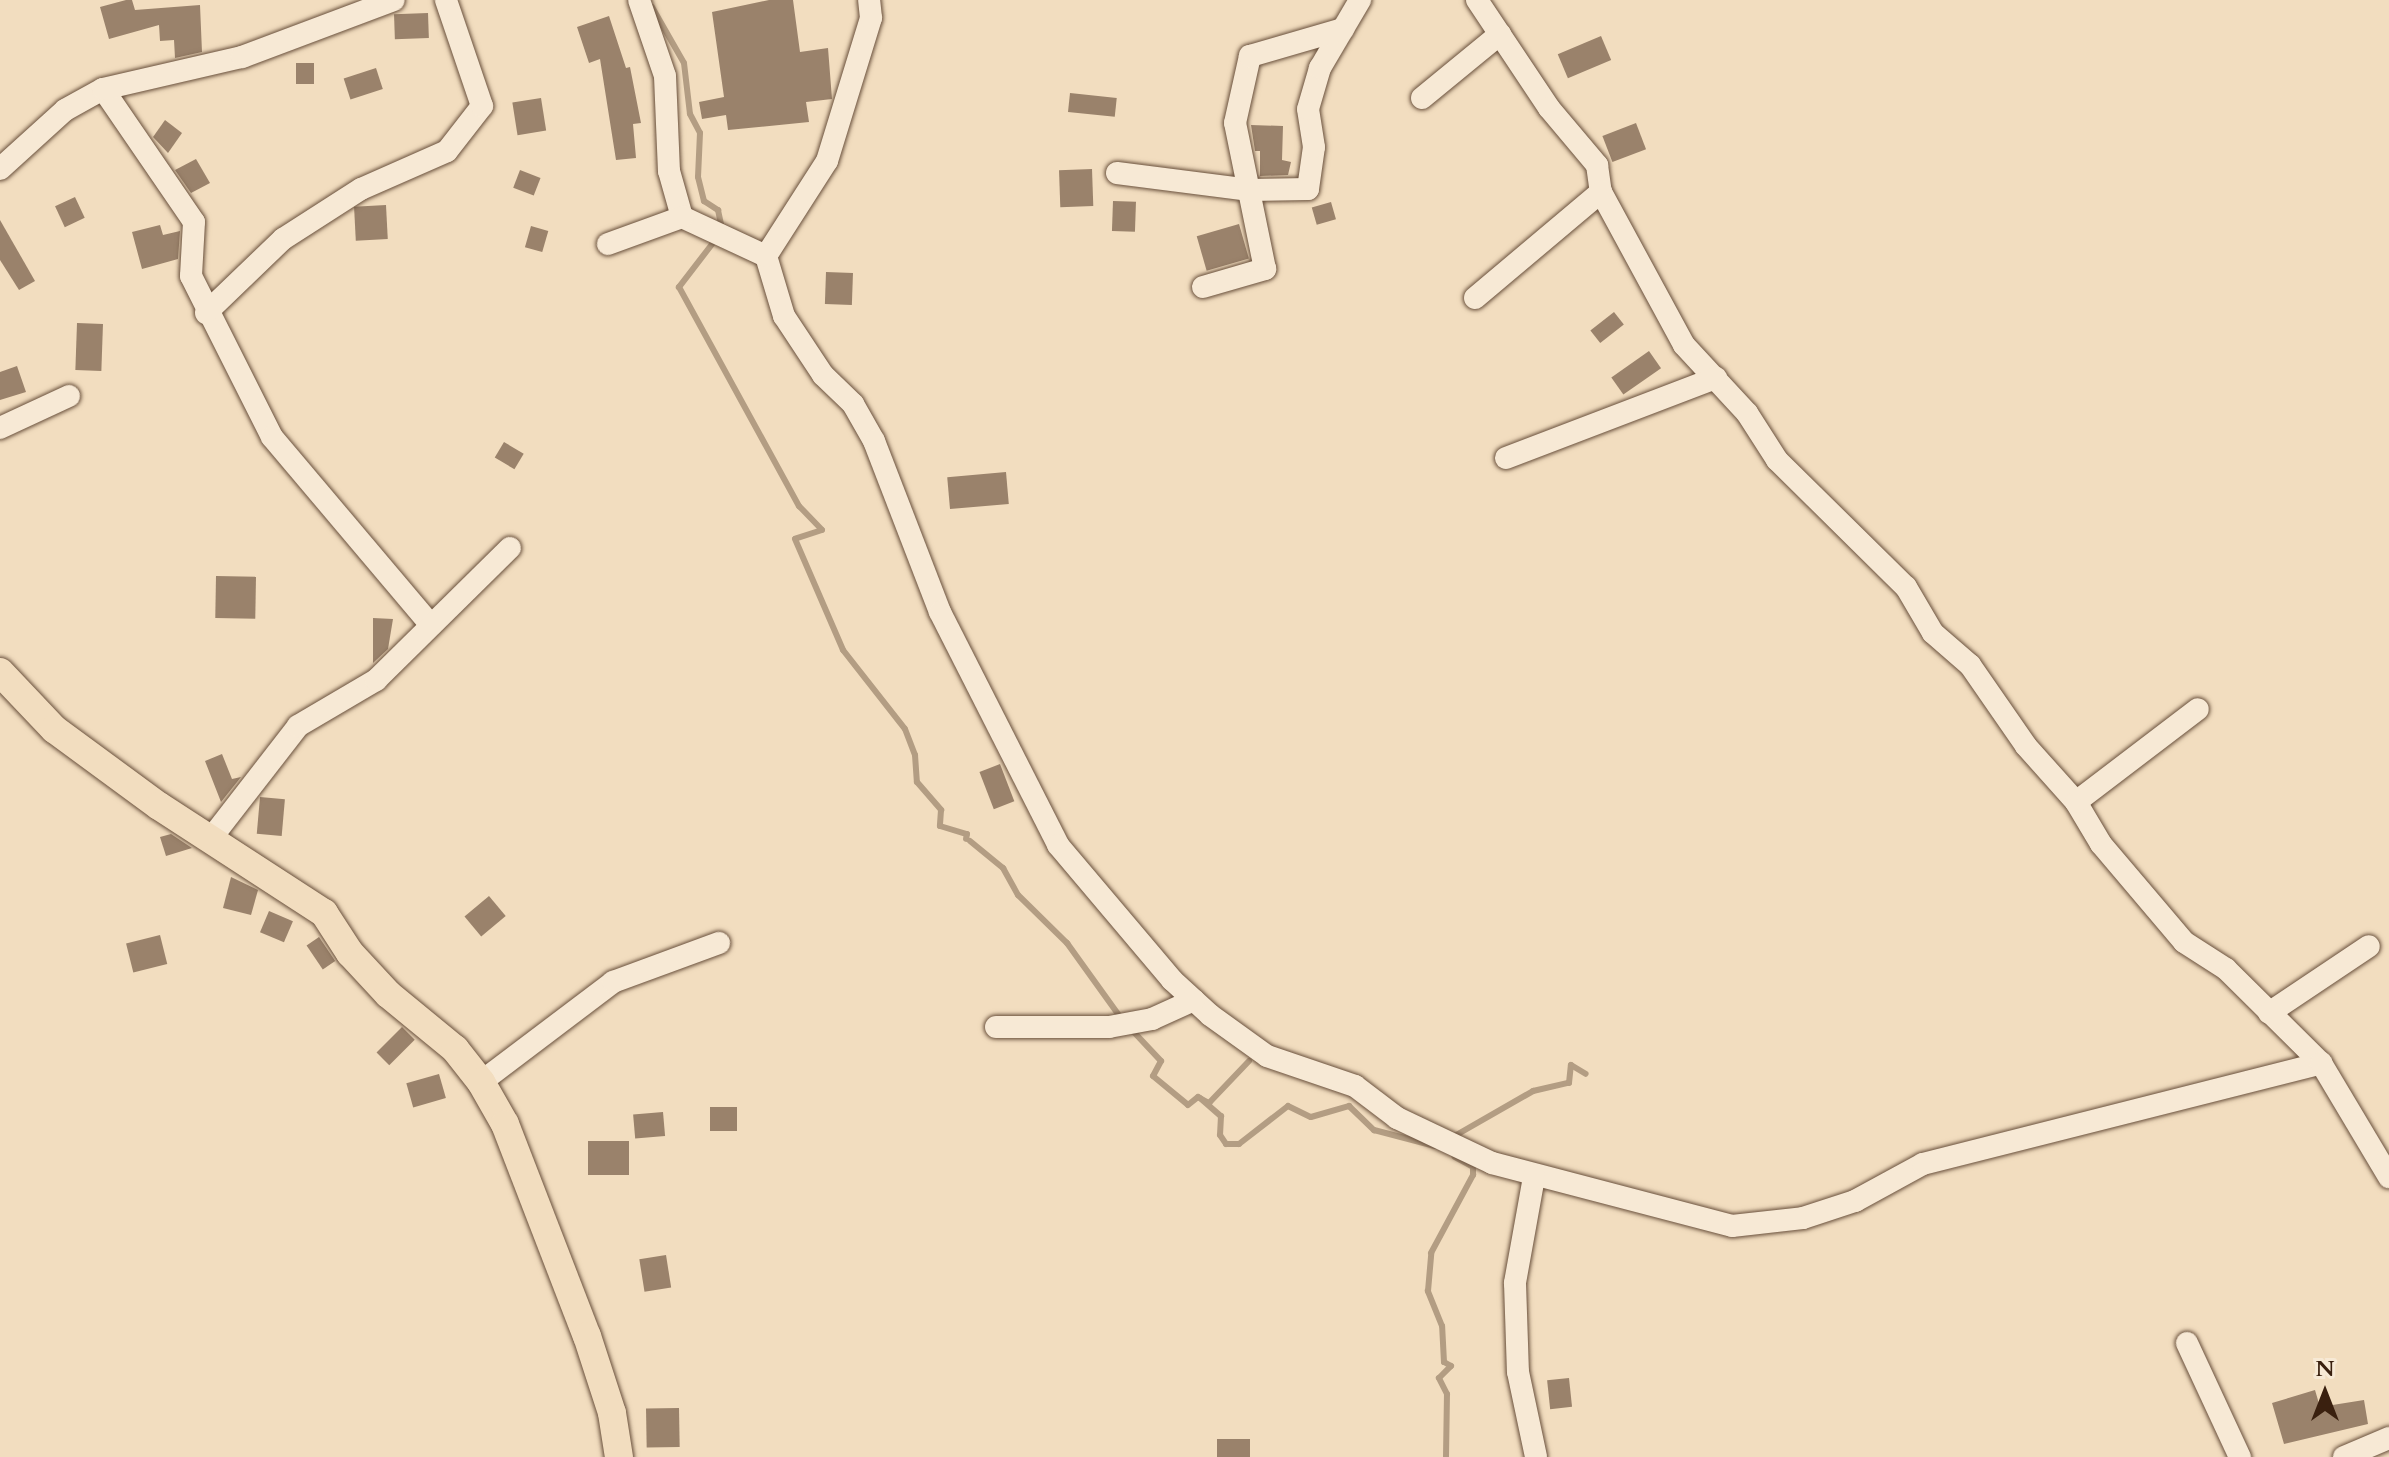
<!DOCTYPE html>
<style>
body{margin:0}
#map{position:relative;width:2389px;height:1457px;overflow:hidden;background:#f2ddbf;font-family:Cardo,serif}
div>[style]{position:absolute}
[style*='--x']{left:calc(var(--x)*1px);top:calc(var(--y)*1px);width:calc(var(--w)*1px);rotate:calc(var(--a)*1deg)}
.stream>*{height:6px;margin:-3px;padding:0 3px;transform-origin:3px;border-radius:3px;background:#b39d83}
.building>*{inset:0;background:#9a826b;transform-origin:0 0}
.roads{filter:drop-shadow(0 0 2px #684f3b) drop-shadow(0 0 2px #684f3b)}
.minor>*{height:22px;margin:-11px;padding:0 11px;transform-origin:11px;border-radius:11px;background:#f7e9d5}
.major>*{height:28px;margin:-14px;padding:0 14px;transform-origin:14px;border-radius:14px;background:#f2ddbf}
span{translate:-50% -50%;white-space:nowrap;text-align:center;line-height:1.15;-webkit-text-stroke:8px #f7e9d5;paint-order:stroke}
.north{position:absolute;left:2285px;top:1353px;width:80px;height:80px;-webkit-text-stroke:6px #f7e9d5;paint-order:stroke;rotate:0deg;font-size:22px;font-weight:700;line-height:32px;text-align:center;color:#3a200f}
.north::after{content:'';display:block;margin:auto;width:28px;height:36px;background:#3a200f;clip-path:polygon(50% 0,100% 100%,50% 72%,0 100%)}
</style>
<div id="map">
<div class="stream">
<div style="--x:652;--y:7;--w:64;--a:60.3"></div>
<div style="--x:684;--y:63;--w:51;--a:83.3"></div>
<div style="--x:690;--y:114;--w:21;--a:62"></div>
<div style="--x:700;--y:133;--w:44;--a:92.6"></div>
<div style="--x:698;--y:177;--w:25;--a:76"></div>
<div style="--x:704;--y:201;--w:17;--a:33"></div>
<div style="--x:718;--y:210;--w:19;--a:78"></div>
<div style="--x:716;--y:239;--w:61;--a:127.6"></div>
<div style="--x:679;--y:287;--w:250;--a:61.3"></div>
<div style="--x:799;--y:506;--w:33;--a:46"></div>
<div style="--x:822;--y:530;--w:28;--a:162"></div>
<div style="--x:795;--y:539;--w:121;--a:66.6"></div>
<div style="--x:843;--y:650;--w:100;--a:51.9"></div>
<div style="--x:905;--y:729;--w:28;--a:69"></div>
<div style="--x:915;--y:755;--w:27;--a:86"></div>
<div style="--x:917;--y:782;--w:37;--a:49"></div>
<div style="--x:941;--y:810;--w:16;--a:94"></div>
<div style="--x:940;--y:826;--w:28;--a:17"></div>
<div style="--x:967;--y:834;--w:5;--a:101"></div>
<div style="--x:970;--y:841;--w:43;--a:39.3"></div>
<div style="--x:1003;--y:868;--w:31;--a:61"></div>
<div style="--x:1018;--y:895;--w:69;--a:44.4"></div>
<div style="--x:1067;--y:943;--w:96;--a:54.3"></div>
<div style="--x:1131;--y:1029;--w:44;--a:46.8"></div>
<div style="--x:1161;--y:1061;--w:17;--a:118"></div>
<div style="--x:1153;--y:1076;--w:45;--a:39.6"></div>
<div style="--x:1188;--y:1105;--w:13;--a:-39"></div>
<div style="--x:1198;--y:1097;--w:13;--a:29"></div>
<div style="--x:1209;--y:1103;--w:58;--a:-46.4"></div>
<div style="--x:1200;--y:1098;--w:28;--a:41"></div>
<div style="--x:1221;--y:1116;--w:19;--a:93"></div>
<div style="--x:1220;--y:1135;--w:11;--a:56"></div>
<div style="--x:1226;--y:1144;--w:13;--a:0"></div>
<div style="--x:1239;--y:1144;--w:62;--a:-37.8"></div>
<div style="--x:1288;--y:1106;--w:25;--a:26"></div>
<div style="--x:1311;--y:1117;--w:40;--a:-16"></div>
<div style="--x:1349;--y:1106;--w:35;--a:44"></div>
<div style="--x:1374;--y:1130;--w:63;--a:14.7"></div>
<div style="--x:1451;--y:1138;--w:95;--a:-29.8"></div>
<div style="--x:1533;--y:1091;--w:37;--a:-13"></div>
<div style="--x:1569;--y:1083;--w:18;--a:-84"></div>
<div style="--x:1571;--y:1065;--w:17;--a:31"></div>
<div style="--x:1446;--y:1457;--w:63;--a:-89.1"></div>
<div style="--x:1447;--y:1394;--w:18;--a:-117"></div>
<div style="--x:1439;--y:1378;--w:17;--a:-45"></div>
<div style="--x:1451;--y:1366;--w:8;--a:-150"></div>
<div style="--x:1444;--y:1362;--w:36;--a:-93"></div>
<div style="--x:1442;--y:1326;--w:38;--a:-112"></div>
<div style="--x:1428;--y:1291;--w:38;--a:-85"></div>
<div style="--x:1431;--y:1253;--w:89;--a:-61.7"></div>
<div style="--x:1473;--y:1175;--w:8;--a:-90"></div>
<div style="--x:1473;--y:1167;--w:21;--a:-151"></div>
</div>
<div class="building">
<div style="clip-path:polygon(126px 0,132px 0,135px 10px,200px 5px,202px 52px,175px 58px,174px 40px,160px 41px,159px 25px,109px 39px,100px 7px)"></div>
<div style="clip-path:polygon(769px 0,793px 0,800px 52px,828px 48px,832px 99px,806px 102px,809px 122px,728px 130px,726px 115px,702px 119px,699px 102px,724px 97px,712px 12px)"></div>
<div style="left:428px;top:13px;width:25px;height:34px;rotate:88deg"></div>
<div style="clip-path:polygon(609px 16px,626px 68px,630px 67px,641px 123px,633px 124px,636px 158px,616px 160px,600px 59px,589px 63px,577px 27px)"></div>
<div style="left:1601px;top:36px;width:26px;height:47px;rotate:67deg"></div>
<div style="left:296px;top:63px;width:18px;height:21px"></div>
<div style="left:376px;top:68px;width:22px;height:34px;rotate:72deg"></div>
<div style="left:1070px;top:93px;width:47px;height:19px;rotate:6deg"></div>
<div style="left:541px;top:98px;width:33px;height:29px;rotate:81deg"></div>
<div style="clip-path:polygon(165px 120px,182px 133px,168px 153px,153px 137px)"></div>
<div style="left:1636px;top:123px;width:28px;height:36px;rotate:69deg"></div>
<div style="clip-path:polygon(1251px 125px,1283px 126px,1282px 160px,1291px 162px,1288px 175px,1260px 176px,1260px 151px,1255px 151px)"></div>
<div style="clip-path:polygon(196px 159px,210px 183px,191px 193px,175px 170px)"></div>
<div style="left:1092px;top:169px;width:37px;height:33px;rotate:88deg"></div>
<div style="left:520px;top:170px;width:22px;height:19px;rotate:21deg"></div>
<div style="left:75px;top:197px;width:23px;height:22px;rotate:65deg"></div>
<div style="left:1113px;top:201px;width:23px;height:30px;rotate:2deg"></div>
<div style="left:1331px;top:202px;width:18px;height:20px;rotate:74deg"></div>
<div style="left:386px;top:205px;width:34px;height:32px;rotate:87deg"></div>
<div style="clip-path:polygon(0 220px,35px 281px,19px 290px,0 260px)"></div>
<div style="left:1239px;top:224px;width:36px;height:44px;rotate:74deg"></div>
<div style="clip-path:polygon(160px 225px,163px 235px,180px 231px,178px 259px,142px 269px,132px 232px)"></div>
<div style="left:531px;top:226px;width:18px;height:22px;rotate:16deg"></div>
<div style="left:826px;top:272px;width:27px;height:32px;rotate:2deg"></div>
<div style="left:1614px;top:312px;width:16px;height:30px;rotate:52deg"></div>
<div style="left:77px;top:323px;width:26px;height:47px;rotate:2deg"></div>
<div style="left:1649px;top:351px;width:21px;height:46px;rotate:55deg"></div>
<div style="clip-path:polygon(17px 366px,26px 392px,0 400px,0 372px)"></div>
<div style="left:504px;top:442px;width:23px;height:18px;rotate:31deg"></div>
<div style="left:1006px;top:472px;width:32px;height:59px;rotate:85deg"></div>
<div style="left:216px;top:576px;width:40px;height:42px;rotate:1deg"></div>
<div style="clip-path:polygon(373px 618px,393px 619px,388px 649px,373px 663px)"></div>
<div style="clip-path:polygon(222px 754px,232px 779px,241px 777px,221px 802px,205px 761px)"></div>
<div style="left:1000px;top:764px;width:40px;height:22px;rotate:69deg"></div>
<div style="left:260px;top:797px;width:25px;height:37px;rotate:5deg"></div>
<div style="clip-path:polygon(171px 834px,192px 848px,166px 856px,160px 837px)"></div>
<div style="clip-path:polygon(231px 877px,258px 890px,251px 915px,223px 908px)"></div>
<div style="left:489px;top:896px;width:26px;height:32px;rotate:50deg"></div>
<div style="left:269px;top:911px;width:26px;height:23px;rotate:23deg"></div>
<div style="left:160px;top:935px;width:30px;height:35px;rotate:76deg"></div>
<div style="left:319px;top:937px;width:29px;height:15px;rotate:56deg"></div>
<div style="left:402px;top:1027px;width:18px;height:36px;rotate:45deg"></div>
<div style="left:439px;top:1074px;width:25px;height:34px;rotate:74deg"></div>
<div style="left:710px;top:1107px;width:27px;height:24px"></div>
<div style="left:663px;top:1112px;width:24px;height:30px;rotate:85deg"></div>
<div style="left:588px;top:1141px;width:41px;height:34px"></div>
<div style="left:666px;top:1255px;width:33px;height:27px;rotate:81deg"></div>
<div style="left:1569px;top:1378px;width:29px;height:22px;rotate:84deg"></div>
<div style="clip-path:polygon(2315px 1390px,2320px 1407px,2364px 1400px,2368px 1424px,2284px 1444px,2272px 1403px)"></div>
<div style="left:679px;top:1408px;width:39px;height:33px;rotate:89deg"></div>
<div style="left:1217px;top:1439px;width:33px;height:18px"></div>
</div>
<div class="roads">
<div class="minor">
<div style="--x:639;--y:0;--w:80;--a:71.1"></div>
<div style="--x:665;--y:76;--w:95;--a:87.6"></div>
<div style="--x:669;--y:171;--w:48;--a:74.2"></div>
<div style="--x:682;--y:217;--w:93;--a:24.9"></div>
<div style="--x:766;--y:256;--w:63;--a:73.3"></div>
<div style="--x:784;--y:316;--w:71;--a:56.5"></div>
<div style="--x:823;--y:375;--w:42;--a:44"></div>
<div style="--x:853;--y:404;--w:43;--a:60.4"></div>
<div style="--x:874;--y:441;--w:183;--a:68.9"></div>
<div style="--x:940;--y:612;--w:261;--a:63.1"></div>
<div style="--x:1058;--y:845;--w:177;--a:49.8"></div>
<div style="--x:1172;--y:980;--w:52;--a:42.6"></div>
<div style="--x:1210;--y:1015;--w:70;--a:35.7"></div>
<div style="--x:1267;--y:1056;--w:93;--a:18.8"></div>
<div style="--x:1355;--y:1086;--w:53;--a:37.3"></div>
<div style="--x:1397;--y:1118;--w:105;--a:25.3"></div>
<div style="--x:1492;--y:1163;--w:248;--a:14.7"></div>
<div style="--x:1732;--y:1226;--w:71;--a:-6.4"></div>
<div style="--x:1803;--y:1218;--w:55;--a:-18.1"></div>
<div style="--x:1855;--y:1201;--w:77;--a:-28.6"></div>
<div style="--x:1923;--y:1164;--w:411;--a:-14.2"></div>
<div style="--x:1477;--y:0;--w:130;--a:56.3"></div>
<div style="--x:1549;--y:108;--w:75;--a:49.9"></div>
<div style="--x:1597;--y:165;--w:27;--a:82"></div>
<div style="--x:1601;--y:192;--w:174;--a:61.5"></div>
<div style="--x:1684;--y:345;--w:93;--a:47.2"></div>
<div style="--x:1747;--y:413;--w:56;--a:57.4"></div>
<div style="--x:1777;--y:460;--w:181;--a:44.6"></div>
<div style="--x:1906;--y:587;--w:53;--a:59.6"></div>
<div style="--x:1933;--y:633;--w:49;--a:40.9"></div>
<div style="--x:1970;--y:665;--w:98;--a:55.3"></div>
<div style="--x:2026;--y:746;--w:75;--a:48.2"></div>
<div style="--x:2076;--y:802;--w:49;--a:59.2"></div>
<div style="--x:2101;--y:844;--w:128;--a:49.7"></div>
<div style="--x:2184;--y:942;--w:50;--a:32.7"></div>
<div style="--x:2226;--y:969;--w:134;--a:44.7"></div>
<div style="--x:2321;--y:1063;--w:133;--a:59.2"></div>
<div style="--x:103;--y:89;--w:161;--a:55.6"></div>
<div style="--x:194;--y:222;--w:54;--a:93.2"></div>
<div style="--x:191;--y:276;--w:180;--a:63.3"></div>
<div style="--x:272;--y:437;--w:246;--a:49.8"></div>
<div style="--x:1422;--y:98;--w:101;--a:-39.4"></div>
<div style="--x:0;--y:169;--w:88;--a:-42.2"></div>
<div style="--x:65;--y:110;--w:43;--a:-28.9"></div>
<div style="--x:103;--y:89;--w:143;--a:-13"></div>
<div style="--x:242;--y:57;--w:162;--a:-20.6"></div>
<div style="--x:1117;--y:173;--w:134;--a:7.3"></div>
<div style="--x:1250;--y:190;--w:58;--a:-1"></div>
<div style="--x:1308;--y:189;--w:42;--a:-81.9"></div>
<div style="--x:1314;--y:147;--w:38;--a:-99"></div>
<div style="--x:1308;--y:109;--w:43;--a:-73.7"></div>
<div style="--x:1320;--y:68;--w:79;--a:-59.5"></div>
<div style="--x:608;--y:244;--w:79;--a:-20"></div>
<div style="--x:766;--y:256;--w:113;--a:-57.3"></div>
<div style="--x:827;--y:161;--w:150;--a:-72.9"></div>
<div style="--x:871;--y:18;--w:18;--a:-96"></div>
<div style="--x:1203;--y:287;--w:65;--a:-16.2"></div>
<div style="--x:1265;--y:269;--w:149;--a:-101.6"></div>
<div style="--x:1235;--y:123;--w:69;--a:-77.4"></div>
<div style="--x:1250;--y:56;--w:97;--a:-16.2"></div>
<div style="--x:1475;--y:298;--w:165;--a:-40.1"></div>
<div style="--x:206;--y:313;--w:107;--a:-43.9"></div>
<div style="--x:283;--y:239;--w:93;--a:-32.7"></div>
<div style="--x:361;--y:189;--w:94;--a:-23.8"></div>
<div style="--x:447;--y:151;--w:57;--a:-52.1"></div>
<div style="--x:482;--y:106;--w:112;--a:-108.8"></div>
<div style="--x:0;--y:428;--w:76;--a:-24.9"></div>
<div style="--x:1506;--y:458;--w:225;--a:-20.9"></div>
<div style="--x:2076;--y:802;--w:153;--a:-37.3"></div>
<div style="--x:212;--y:837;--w:140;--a:-52.2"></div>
<div style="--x:298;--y:726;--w:91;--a:-30.5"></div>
<div style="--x:376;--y:680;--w:188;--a:-44.6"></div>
<div style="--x:2269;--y:1013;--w:120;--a:-33.8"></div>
<div style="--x:996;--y:1027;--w:113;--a:0"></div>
<div style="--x:1109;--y:1027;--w:44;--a:-10.5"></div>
<div style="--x:1152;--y:1019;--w:46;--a:-24.3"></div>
<div style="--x:481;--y:1082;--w:166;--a:-37.1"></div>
<div style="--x:613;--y:982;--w:113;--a:-20.2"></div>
<div style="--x:1534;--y:1177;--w:108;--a:100.2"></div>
<div style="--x:1515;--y:1283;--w:89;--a:88.1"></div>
<div style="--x:1518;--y:1372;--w:87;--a:78"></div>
<div style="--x:2187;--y:1343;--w:126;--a:65.1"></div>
<div style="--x:2344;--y:1457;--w:49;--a:-22.9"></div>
</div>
<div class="major">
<div style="--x:0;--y:672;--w:79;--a:46.5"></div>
<div style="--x:54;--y:729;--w:130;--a:36.3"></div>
<div style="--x:159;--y:806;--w:197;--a:33"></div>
<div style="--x:324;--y:913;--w:48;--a:57"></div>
<div style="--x:350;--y:953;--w:56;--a:47.2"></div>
<div style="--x:388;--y:994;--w:87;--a:39.4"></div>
<div style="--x:455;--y:1049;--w:42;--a:51.8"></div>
<div style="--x:481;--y:1082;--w:48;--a:60.3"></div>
<div style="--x:505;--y:1124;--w:227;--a:68.9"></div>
<div style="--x:587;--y:1336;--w:81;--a:72"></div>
<div style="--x:612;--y:1413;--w:45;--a:81"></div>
</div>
</div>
<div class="north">N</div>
</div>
